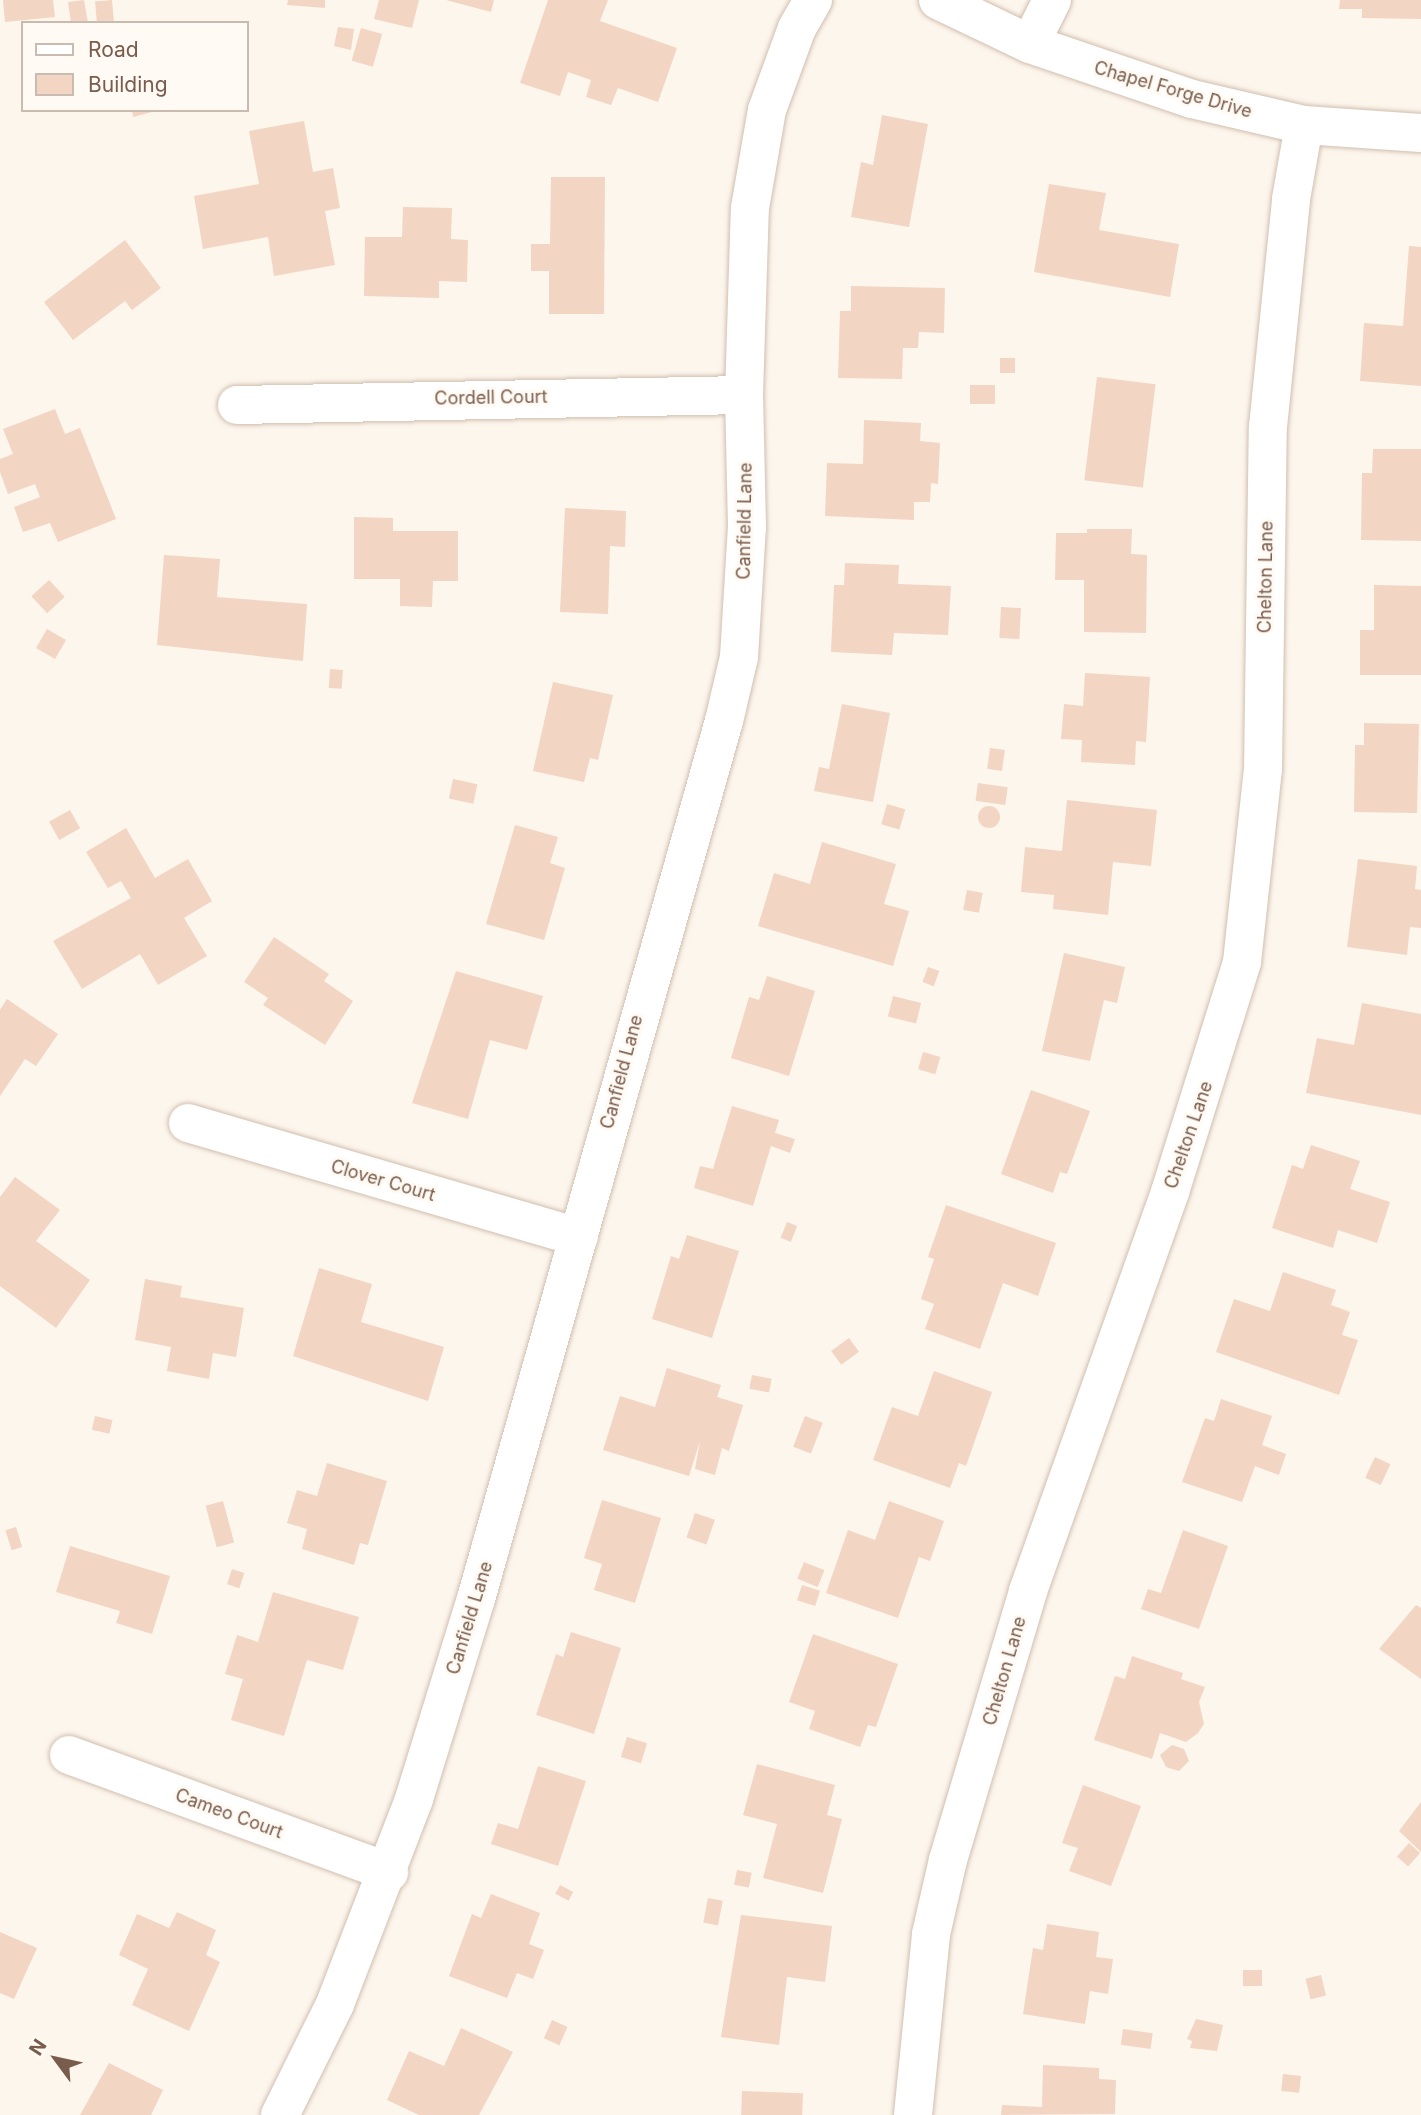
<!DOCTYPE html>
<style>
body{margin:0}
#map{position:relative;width:1421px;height:2115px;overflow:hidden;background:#fdf6ec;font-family:Inter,sans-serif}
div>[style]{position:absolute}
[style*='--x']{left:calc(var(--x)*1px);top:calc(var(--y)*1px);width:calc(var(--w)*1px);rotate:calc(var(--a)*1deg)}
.building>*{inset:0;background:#f3d5c3;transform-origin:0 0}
.round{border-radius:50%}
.roads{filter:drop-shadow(0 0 2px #d1beb0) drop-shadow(0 0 2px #d1beb0)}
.minor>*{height:38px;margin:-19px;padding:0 19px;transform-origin:19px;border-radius:19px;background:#fff}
.tertiary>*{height:38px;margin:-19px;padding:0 19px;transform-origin:19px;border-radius:19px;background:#fff}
span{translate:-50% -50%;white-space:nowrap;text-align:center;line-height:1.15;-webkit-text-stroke:6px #fffaf3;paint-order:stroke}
.street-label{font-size:18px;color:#7a5c4d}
.legend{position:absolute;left:21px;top:21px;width:228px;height:91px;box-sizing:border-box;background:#fffaf3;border:2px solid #cabbb1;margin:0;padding:9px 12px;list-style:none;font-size:21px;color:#7a5c4d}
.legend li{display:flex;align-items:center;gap:14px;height:35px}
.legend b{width:35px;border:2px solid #cabbb1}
.north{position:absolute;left:21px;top:2024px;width:70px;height:70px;-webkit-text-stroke:5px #fffaf3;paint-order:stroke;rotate:303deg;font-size:19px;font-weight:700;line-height:28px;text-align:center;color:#7a5c4d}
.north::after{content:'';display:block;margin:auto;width:24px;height:32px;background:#7a5c4d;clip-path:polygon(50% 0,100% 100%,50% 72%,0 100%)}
</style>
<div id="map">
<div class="building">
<div style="clip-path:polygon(3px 0,53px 0,55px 17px,5px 22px)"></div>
<div style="clip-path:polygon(84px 0,88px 23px,71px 23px,68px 2px)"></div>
<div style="left:112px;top:0;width:23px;height:17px;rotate:85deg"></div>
<div style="clip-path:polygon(288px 0,325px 0,325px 8px,287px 5px)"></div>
<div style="clip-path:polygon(379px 0,419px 0,412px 28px,374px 19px)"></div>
<div style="clip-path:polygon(446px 0,494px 0,491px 12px)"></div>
<div style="clip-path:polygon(548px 0,608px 0,600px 21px,677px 48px,658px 102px,618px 88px,611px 105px,586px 97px,591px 80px,568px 72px,560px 96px,520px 83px)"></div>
<div style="clip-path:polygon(1340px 0,1421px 0,1421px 19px,1362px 18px,1362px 9px,1339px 9px)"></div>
<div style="clip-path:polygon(338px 27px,354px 29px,351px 50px,334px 46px)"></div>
<div style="left:361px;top:28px;width:22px;height:34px;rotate:16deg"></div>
<div style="clip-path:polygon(132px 110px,156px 110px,156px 111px,133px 117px)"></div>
<div style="clip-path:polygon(882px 115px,928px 124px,909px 227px,851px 217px,861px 162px,873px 165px)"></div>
<div style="clip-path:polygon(304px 121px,313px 172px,333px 168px,340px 208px,325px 211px,335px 265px,274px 276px,268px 237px,203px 249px,194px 196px,259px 184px,249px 131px)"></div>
<div style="clip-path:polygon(551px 177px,605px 177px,604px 314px,549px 314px,549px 271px,531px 271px,531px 244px,550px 244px)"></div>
<div style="clip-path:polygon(1049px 184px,1106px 193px,1099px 230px,1179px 244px,1170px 297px,1034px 272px)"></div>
<div style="clip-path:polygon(403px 207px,452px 208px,451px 239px,468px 240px,467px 282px,439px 281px,439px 298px,364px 296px,365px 237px,402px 237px)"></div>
<div style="clip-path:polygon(125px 240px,161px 288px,132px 310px,125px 301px,73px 340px,44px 302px)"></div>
<div style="clip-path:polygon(1409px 246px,1421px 247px,1421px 386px,1360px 381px,1364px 323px,1403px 326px)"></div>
<div style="clip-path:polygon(851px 286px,945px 288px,944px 333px,919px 332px,918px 348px,903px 348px,902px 379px,838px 378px,840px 311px,851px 311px)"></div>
<div style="left:1000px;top:358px;width:15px;height:15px"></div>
<div style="left:1097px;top:377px;width:59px;height:104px;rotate:7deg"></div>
<div style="left:970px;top:385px;width:25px;height:19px"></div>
<div style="clip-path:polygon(55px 409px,65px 434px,80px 428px,116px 519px,58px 542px,50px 523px,23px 532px,14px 507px,40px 497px,35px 484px,8px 494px,0 472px,0 459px,13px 454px,3px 429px)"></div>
<div style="clip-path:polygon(864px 420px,921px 423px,920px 441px,940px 443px,938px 484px,931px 483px,930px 502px,914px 502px,914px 520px,825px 516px,827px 463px,863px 464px)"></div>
<div style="clip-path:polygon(1373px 449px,1421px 449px,1421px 541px,1361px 540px,1362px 473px,1372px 473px)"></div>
<div style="clip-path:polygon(565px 508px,626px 511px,625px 547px,610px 546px,608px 614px,560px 612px)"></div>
<div style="clip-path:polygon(354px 517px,393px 518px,393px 531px,458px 531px,458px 581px,433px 581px,432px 607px,400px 606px,400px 579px,354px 579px)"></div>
<div style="clip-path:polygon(1087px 529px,1132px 529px,1131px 554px,1147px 555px,1146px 633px,1084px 632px,1084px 580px,1055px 580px,1056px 533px,1087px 533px)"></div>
<div style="clip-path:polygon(164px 555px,220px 559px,217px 597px,307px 604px,303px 661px,157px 645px)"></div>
<div style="clip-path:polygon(845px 563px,899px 565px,898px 584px,951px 586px,948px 635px,894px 633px,892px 655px,831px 652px,834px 585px,844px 585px)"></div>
<div style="left:49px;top:580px;width:23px;height:24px;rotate:47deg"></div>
<div style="clip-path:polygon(1374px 585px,1421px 586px,1421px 675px,1360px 675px,1360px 630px,1374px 630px)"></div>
<div style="left:1001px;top:607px;width:20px;height:31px;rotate:3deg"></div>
<div style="left:47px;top:629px;width:22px;height:22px;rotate:30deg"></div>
<div style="left:330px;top:669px;width:13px;height:19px;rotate:4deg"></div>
<div style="clip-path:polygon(1085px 673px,1150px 677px,1146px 742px,1136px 741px,1135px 765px,1081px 762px,1082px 740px,1061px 739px,1064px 704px,1083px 706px)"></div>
<div style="clip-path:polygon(553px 682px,613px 695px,598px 760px,590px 758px,584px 782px,533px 771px)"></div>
<div style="clip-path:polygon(842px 704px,890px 713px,873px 802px,814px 791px,819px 767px,829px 769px)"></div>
<div style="clip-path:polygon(1364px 723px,1419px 724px,1417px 813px,1354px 812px,1355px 745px,1364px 745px)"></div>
<div style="left:990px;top:748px;width:15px;height:21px;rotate:8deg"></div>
<div style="left:453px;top:779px;width:25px;height:20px;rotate:12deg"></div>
<div style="left:978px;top:783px;width:30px;height:18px;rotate:8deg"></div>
<div style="clip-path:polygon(1067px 800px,1157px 810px,1151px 866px,1113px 862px,1108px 915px,1053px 909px,1054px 895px,1021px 892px,1025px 847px,1062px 851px)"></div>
<div style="left:887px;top:804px;width:19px;height:21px;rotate:16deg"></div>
<div class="round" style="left:978px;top:806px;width:22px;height:22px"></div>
<div style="left:70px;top:810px;width:21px;height:24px;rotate:61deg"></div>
<div style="clip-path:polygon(515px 825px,558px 837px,550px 863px,565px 868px,544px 940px,486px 924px)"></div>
<div style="clip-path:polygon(126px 828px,155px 878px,188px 859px,212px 901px,184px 918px,207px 956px,158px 985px,140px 954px,82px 989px,53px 941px,131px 898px,121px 881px,108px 888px,86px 852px)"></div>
<div style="clip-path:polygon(822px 842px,896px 864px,884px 904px,909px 911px,893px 966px,758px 926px,774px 873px,810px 884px)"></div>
<div style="clip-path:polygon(1358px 859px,1417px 866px,1415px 889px,1421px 890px,1421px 928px,1410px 927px,1407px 955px,1347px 947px)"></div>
<div style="left:967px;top:890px;width:16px;height:20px;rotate:11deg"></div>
<div style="clip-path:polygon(274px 937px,329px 974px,324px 981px,353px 1001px,325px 1045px,263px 1005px,268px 998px,244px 982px)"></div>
<div style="clip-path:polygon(1064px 953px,1125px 967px,1117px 1003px,1104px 1000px,1090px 1061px,1042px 1051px)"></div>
<div style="left:928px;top:967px;width:12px;height:16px;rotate:20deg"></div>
<div style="clip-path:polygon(456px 971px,543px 996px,527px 1050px,490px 1040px,468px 1119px,412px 1103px)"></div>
<div style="clip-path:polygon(767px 976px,815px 991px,789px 1076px,731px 1058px,749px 997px,759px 1000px)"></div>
<div style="left:893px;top:996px;width:29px;height:21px;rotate:14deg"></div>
<div style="clip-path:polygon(7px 999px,58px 1034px,36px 1066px,25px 1059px,0 1096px,0 1010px)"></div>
<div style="clip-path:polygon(1362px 1003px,1421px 1014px,1421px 1115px,1306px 1093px,1317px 1038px,1354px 1045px)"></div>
<div style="left:923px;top:1052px;width:18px;height:18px;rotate:16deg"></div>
<div style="clip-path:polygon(1031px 1090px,1090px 1111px,1067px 1174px,1060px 1172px,1053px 1193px,1001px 1174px)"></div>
<div style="clip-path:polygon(732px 1106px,779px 1120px,775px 1133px,795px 1139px,790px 1153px,771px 1146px,753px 1206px,694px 1188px,700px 1166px,713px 1169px)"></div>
<div style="clip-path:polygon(1311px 1145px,1360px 1161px,1350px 1189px,1390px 1202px,1377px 1243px,1338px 1230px,1333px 1248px,1272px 1228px,1292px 1165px,1303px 1169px)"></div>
<div style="clip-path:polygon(15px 1177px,60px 1210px,36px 1241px,90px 1280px,56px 1328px,0 1286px,0 1197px)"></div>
<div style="clip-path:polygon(946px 1205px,1056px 1243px,1038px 1296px,1003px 1283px,980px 1349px,925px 1329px,934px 1304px,921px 1299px,934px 1259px,928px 1257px)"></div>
<div style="left:787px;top:1222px;width:11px;height:17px;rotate:22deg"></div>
<div style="clip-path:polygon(687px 1235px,739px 1251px,712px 1338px,652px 1319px,671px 1256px,679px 1259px)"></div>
<div style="clip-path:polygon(319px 1268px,372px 1284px,361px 1322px,444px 1347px,428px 1401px,293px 1356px)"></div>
<div style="clip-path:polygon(1283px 1272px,1336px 1290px,1331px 1305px,1350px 1312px,1342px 1335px,1358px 1340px,1339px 1395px,1216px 1352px,1234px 1299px,1270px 1311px)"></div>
<div style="clip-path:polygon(145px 1279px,182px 1286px,180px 1297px,244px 1308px,236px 1357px,213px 1353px,209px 1379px,167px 1371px,171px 1347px,135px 1340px)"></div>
<div style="left:849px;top:1338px;width:17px;height:22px;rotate:54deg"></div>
<div style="clip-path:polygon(667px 1368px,721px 1385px,717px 1397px,743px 1405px,729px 1451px,722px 1448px,715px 1475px,695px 1469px,700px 1441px,689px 1476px,603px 1450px,620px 1396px,655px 1407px)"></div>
<div style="clip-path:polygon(934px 1371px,992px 1392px,966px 1466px,959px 1463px,950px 1488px,873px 1460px,892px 1407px,918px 1416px)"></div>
<div style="left:752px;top:1375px;width:20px;height:14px;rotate:11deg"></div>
<div style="clip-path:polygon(1221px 1399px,1272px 1416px,1262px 1445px,1286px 1454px,1279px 1475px,1255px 1466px,1242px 1502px,1182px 1482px,1205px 1418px,1214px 1421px)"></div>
<div style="left:95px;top:1416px;width:18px;height:14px;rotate:13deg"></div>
<div style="left:805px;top:1416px;width:19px;height:33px;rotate:21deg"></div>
<div style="left:1375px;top:1457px;width:17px;height:23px;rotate:25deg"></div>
<div style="clip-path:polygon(327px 1463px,387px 1481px,368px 1545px,360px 1543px,354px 1565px,302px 1549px,307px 1529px,287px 1523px,297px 1490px,317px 1496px)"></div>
<div style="clip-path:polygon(602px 1500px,661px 1518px,635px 1603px,594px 1590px,602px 1564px,584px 1558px)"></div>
<div style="left:223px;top:1501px;width:43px;height:18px;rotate:75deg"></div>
<div style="clip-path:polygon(889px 1501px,944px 1521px,930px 1561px,919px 1557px,898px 1618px,826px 1593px,848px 1530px,875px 1540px)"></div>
<div style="left:695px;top:1513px;width:21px;height:26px;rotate:19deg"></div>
<div style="left:16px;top:1527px;width:21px;height:11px;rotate:73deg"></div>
<div style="clip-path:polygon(1183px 1530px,1228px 1546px,1199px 1629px,1141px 1609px,1148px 1589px,1161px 1593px)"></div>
<div style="clip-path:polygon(70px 1546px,170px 1576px,152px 1634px,116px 1623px,120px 1611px,56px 1592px)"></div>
<div style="left:804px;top:1562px;width:22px;height:18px;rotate:22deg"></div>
<div style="left:232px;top:1569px;width:13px;height:16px;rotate:18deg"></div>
<div style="left:802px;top:1585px;width:19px;height:16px;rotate:18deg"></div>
<div style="clip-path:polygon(273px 1592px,359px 1617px,343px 1670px,307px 1660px,284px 1736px,231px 1720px,243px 1679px,225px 1674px,237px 1635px,258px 1642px)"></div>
<div style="clip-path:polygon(1416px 1605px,1421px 1608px,1421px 1679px,1379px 1649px)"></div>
<div style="clip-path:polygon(571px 1632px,621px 1648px,594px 1734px,536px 1715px,556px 1654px,563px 1657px)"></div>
<div style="clip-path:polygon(813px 1634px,898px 1664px,876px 1727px,868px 1725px,860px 1747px,809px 1729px,815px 1711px,789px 1702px)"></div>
<div style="clip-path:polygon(1132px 1656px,1183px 1673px,1181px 1679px,1205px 1687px,1199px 1702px,1204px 1724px,1198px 1733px,1186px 1742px,1160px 1733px,1152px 1759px,1094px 1740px,1115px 1676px,1125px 1679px)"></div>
<div style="left:627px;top:1737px;width:21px;height:21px;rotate:17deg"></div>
<div style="clip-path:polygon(1172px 1745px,1184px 1749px,1189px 1761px,1179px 1771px,1166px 1767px,1160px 1755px)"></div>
<div style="clip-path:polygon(757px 1764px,835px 1785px,827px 1815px,842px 1819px,823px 1893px,763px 1878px,777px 1824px,743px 1815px)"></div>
<div style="clip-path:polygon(538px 1766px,586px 1781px,558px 1866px,491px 1844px,498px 1823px,518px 1829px)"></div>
<div style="clip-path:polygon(1083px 1785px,1141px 1806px,1111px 1886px,1069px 1871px,1078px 1848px,1062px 1843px)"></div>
<div style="clip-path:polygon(1421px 1802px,1421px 1852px,1399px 1831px)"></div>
<div style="left:1409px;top:1843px;width:15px;height:18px;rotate:42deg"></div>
<div style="left:737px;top:1870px;width:15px;height:15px;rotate:11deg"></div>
<div style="left:560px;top:1885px;width:15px;height:10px;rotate:28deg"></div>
<div style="clip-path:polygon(491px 1894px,540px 1913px,529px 1944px,544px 1950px,533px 1979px,517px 1973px,507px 1998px,449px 1976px,472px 1914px,481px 1918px)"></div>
<div style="left:708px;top:1898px;width:15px;height:25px;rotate:11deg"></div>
<div style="clip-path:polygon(177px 1912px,216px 1930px,206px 1955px,220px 1962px,189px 2031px,132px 2005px,148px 1969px,119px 1955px,137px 1914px,169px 1928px)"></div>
<div style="clip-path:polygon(741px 1915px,832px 1926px,825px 1982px,787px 1977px,779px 2045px,721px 2037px)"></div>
<div style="clip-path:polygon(1047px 1924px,1099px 1932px,1096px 1957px,1113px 1959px,1108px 1994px,1090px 1991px,1085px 2024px,1023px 2014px,1033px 1948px,1043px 1950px)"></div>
<div style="clip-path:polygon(0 1932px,37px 1948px,14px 1999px,0 1993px)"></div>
<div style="left:1243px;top:1970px;width:19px;height:16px"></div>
<div style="left:1321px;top:1975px;width:21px;height:16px;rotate:76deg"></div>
<div style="clip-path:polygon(1196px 2019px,1223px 2025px,1217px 2051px,1190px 2048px,1192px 2041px,1187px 2039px)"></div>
<div style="left:552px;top:2020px;width:17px;height:20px;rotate:24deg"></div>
<div style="clip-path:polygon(461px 2028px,513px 2052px,479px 2115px,419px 2115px,387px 2100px,409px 2051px,444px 2066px)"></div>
<div style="left:1123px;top:2029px;width:30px;height:16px;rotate:8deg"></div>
<div style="clip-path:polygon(109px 2063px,163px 2090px,151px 2115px,80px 2115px)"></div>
<div style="clip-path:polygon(1043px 2065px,1099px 2068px,1099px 2079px,1116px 2080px,1115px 2114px,1001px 2115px,1002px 2105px,1042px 2107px)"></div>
<div style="left:1283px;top:2074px;width:18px;height:17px;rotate:6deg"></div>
<div style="left:742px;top:2091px;width:61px;height:24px;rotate:2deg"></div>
</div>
<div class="roads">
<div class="minor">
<div style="--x:1030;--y:44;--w:49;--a:-63.4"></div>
<div style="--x:237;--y:405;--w:507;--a:-1.13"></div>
<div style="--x:188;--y:1123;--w:407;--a:16.3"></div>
<div style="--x:69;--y:1755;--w:341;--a:20.1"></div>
<div style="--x:280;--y:2115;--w:124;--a:-63.6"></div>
<div style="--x:335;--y:2004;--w:220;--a:-68.9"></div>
<div style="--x:414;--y:1799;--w:209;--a:-72.8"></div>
<div style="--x:476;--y:1599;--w:912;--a:-74.23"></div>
<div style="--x:724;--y:721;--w:66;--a:-76.8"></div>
<div style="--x:739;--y:657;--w:130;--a:-86.5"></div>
<div style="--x:747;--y:527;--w:132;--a:-91.3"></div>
<div style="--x:744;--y:395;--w:187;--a:-88.2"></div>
<div style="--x:750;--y:208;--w:99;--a:-80.2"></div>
<div style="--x:767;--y:110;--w:87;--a:-69.9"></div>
<div style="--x:797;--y:28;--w:32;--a:-60"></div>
<div style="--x:913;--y:2115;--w:182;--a:-84.3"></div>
<div style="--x:931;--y:1934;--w:76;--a:-77.1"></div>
<div style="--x:948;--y:1860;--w:281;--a:-73.4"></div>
<div style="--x:1028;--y:1591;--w:424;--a:-70.4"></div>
<div style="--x:1170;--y:1192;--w:241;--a:-72.6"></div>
<div style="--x:1242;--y:962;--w:193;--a:-83.8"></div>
<div style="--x:1263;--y:770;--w:343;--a:-89.2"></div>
<div style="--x:1268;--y:427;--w:229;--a:-84.2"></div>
<div style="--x:1291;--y:199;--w:75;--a:-80"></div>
</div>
<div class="tertiary">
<div style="--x:938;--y:0;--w:102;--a:25.6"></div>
<div style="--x:1030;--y:44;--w:171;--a:18.8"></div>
<div style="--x:1192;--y:99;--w:115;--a:13.1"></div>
<div style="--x:1304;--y:125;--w:117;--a:3.9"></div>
</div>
</div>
<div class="street-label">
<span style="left:1173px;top:90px;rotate:16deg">Chapel Forge Drive</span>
<span style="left:491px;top:398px;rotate:-1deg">Cordell Court</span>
<span style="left:745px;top:521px;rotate:-89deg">Canfield Lane</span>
<span style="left:1266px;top:577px;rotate:-89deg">Chelton Lane</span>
<span style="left:622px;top:1072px;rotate:-75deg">Canfield Lane</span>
<span style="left:1189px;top:1135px;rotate:-71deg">Chelton Lane</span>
<span style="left:383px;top:1181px;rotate:16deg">Clover Court</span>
<span style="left:470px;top:1618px;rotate:-73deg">Canfield Lane</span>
<span style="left:1005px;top:1671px;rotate:-74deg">Chelton Lane</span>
<span style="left:229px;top:1814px;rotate:20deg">Cameo Court</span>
</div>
<ul class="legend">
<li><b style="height:9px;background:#fff"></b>Road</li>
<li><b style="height:19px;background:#f3d5c3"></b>Building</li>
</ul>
<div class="north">N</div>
</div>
